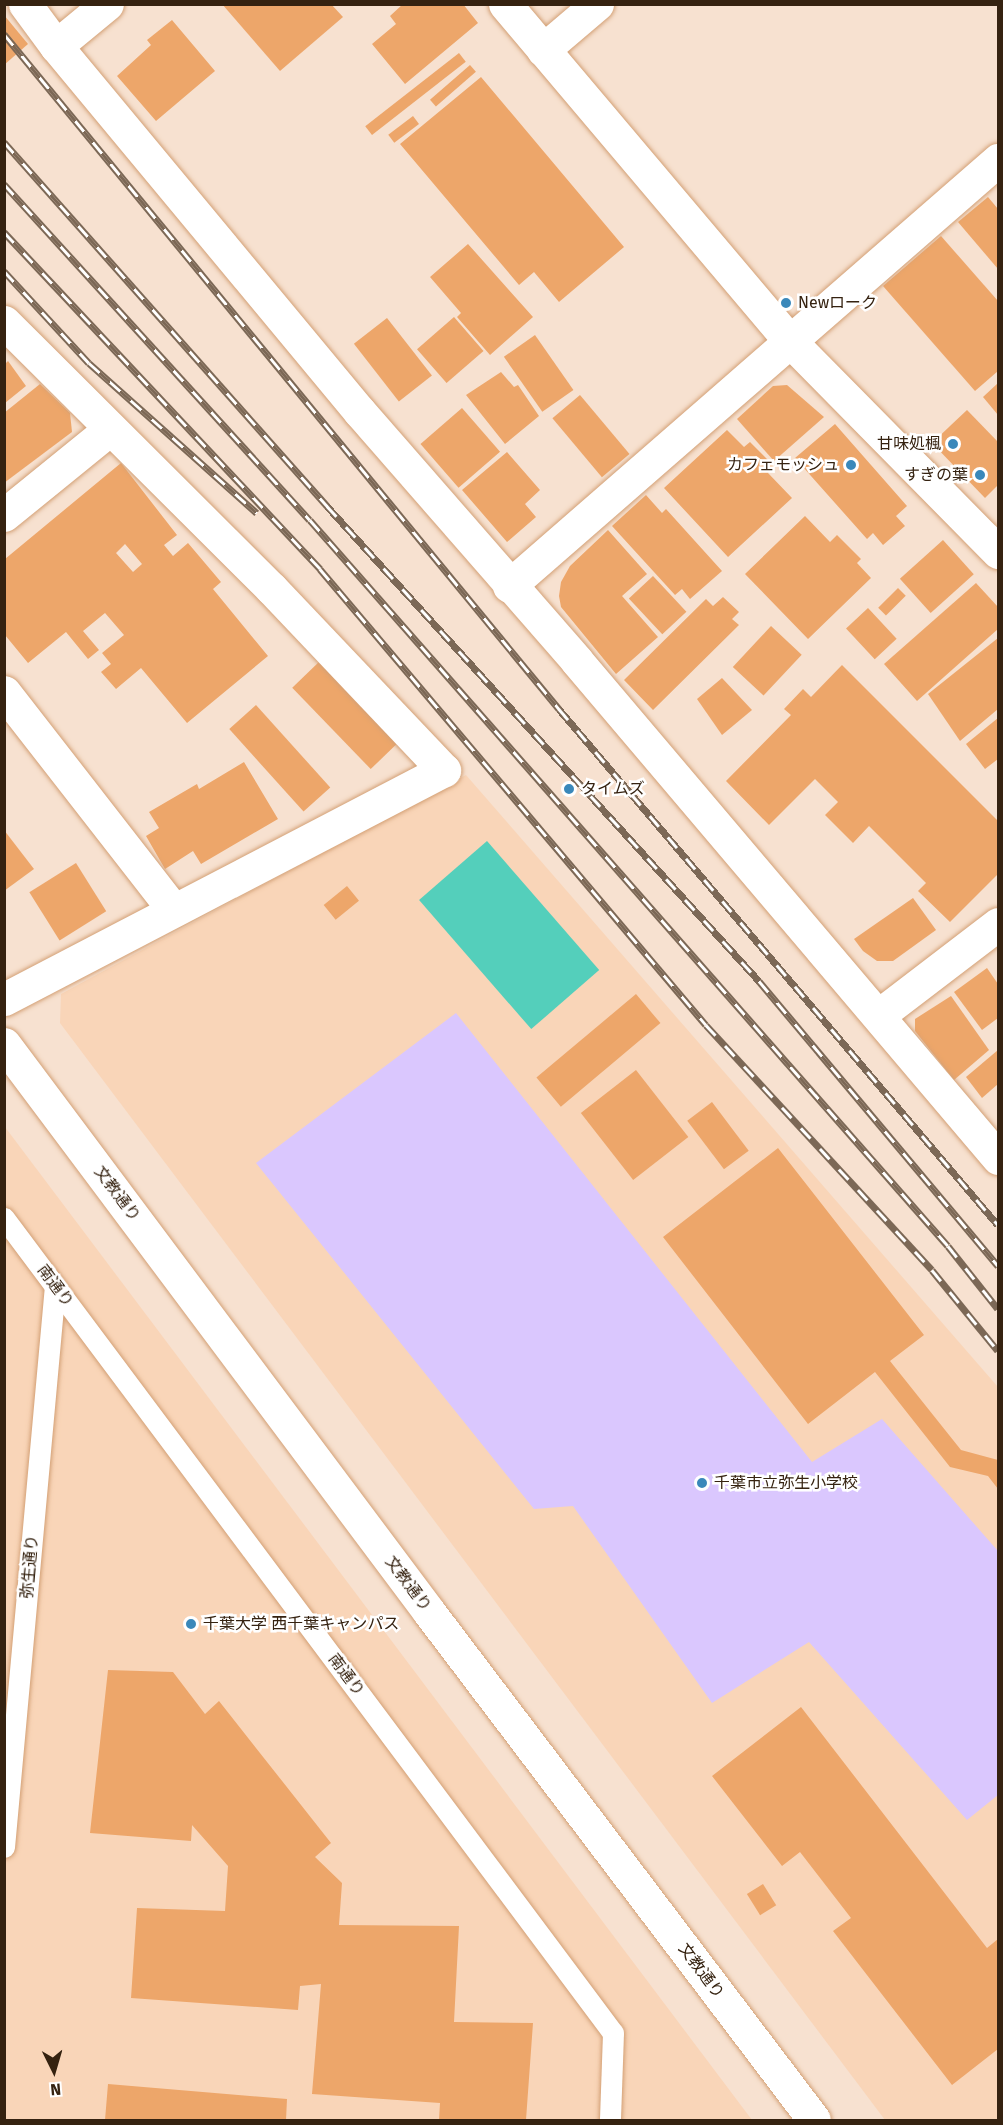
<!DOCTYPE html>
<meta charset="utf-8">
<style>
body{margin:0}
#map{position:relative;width:1003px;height:2125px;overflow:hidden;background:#f7e1d0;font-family:"Fira Sans","Noto Sans JP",sans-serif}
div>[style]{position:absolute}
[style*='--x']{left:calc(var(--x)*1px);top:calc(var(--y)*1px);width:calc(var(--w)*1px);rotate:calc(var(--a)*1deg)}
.built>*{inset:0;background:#f9d5b8}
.green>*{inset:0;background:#dac7fe}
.water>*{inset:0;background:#54cfbb;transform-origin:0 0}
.building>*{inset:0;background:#eda66a;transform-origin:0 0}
.roads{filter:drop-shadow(0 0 2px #d3a075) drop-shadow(0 0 2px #d3a075)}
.service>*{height:21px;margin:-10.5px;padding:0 10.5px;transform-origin:10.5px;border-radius:10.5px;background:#fff}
.minor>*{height:33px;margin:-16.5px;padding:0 16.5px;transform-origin:16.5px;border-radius:16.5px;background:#fff}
.tertiary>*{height:33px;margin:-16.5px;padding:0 16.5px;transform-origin:16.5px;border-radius:16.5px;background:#fff}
.rail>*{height:7px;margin-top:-3.5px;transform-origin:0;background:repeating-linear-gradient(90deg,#fff 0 14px,#7c6856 0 28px);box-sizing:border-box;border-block:2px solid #7c6856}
.dots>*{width:16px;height:16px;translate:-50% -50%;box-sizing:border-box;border:3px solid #fff;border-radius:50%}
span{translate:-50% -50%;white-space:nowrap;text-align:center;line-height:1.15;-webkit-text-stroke:5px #fff;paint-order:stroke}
.poi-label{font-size:16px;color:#352210}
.left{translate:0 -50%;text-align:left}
.right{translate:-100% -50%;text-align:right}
.street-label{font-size:16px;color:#352210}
.frame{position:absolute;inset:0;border:6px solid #352210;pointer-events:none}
.north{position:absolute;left:24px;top:2041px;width:60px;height:60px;-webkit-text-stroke:4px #fff;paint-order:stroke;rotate:175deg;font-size:16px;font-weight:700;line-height:24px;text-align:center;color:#352210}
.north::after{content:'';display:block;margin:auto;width:21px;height:27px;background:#352210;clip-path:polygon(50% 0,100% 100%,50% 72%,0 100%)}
</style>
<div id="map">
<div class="built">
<div style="clip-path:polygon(466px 775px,998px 1387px,998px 2120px,885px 2120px,60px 1023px,61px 994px)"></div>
<div style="clip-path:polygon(5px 1127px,752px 2120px,5px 2120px)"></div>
</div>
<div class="green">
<div style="clip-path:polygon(456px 1013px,812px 1462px,882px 1419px,998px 1551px,998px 1795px,967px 1820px,809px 1642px,712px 1703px,573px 1506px,534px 1509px,256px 1163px)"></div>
</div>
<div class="water">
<div style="left:487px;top:841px;width:171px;height:90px;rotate:49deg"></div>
</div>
<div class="building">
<div style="clip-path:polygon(222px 4px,331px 4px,343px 17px,280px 71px)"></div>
<div style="clip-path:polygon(403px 4px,463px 4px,478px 23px,405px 84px,372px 44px,396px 24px,390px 16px)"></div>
<div style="clip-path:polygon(4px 15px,28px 44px,4px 65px)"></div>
<div style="clip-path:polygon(172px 20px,215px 71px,156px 121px,117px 76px,151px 45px,147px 40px)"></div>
<div style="left:459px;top:53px;width:11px;height:119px;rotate:52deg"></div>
<div style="left:470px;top:65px;width:9px;height:53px;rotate:49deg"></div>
<div style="clip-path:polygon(481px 77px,624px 247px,559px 302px,534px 272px,519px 285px,400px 144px)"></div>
<div style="left:413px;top:116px;width:10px;height:31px;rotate:53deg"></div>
<div style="clip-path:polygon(988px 197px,998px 209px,998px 269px,958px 222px)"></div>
<div style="clip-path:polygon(941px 236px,998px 301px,998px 371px,975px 391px,883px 286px)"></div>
<div style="clip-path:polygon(468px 244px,533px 317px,490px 355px,457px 317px,461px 313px,430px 277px)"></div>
<div style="left:454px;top:317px;width:45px;height:49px;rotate:49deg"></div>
<div style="left:387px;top:318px;width:73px;height:42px;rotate:52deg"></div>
<div style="left:535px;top:335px;width:67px;height:38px;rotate:55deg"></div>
<div style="clip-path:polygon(8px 361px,26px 386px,5px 403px,5px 364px)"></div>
<div style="clip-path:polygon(501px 372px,514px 387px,518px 385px,539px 416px,505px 444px,466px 395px)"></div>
<div style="clip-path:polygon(998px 383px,998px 415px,983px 397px)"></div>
<div style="clip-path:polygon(40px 384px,70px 413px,72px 432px,4px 483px,4px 413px)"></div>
<div style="clip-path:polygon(787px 385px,824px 417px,774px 461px,737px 419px,773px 386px)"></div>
<div style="left:580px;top:395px;width:77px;height:36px;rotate:50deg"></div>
<div style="left:462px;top:408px;width:58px;height:55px;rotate:49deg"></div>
<div style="clip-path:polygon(967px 410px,998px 442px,998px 485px,985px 498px,932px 443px)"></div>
<div style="clip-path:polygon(835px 424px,907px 506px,896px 516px,905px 526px,883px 545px,873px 533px,867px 539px,795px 458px)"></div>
<div style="clip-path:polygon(727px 430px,744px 447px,750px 442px,774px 466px,768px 473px,792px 498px,728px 557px,664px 488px)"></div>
<div style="clip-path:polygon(507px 452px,540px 490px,525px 504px,536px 517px,507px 542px,462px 490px)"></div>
<div style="clip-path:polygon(evenodd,121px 463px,177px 535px,164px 545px,173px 556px,188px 543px,221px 582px,213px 589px,268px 656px,187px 723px,141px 668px,116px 689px,101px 672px,111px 664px,102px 653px,124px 635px,105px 613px,83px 631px,99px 650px,88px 659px,66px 632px,28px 663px,5px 635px,5px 559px,121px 463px,125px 544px,142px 564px,133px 572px,116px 553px,125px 544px)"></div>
<div style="clip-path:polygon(646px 495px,662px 513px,666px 509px,722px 571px,690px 599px,682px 589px,675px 595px,612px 526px)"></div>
<div style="clip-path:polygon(805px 516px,830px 542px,837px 535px,861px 559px,857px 563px,871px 578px,808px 639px,745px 574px)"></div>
<div style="clip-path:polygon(608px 530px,647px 574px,622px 596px,658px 637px,616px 674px,561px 607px,559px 596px,561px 582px,570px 566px)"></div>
<div style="left:943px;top:540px;width:46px;height:58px;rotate:48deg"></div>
<div style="left:653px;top:576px;width:49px;height:33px;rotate:47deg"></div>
<div style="clip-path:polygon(976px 583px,998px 607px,998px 629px,917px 701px,884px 664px)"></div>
<div style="left:898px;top:588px;width:11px;height:28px;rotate:45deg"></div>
<div style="clip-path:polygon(723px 597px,739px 612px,732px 619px,739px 625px,653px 710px,624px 680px,706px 599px,713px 606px)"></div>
<div style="left:868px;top:608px;width:42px;height:30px;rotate:47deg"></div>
<div style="left:771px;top:626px;width:42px;height:56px;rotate:43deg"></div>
<div style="clip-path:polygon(998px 638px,998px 709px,960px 741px,928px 694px)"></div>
<div style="left:321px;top:660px;width:113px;height:40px;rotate:46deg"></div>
<div style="clip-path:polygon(842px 665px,998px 821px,998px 874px,950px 922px,918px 891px,926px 883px,869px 826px,853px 843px,825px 815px,838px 802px,815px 779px,769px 825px,726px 781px,791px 715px,784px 709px,803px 689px,811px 697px)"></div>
<div style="clip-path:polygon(722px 678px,752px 710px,722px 735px,697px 699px)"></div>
<div style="left:256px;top:705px;width:111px;height:36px;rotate:48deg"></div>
<div style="clip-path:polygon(998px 718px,998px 759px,985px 769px,966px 744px)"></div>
<div style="clip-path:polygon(244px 762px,278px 819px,201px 864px,193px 851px,165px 869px,146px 836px,159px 828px,149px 812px,197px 784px,199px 789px)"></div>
<div style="clip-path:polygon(4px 830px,34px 869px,4px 891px)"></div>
<div style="left:76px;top:863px;width:57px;height:55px;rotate:58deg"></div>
<div style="left:347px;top:886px;width:19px;height:30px;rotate:51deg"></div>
<div style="clip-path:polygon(913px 898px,936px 930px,893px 961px,877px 961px,863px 951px,854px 939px)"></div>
<div style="clip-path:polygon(987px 968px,998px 984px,998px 1018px,982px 1030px,954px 992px)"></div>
<div style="left:636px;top:994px;width:38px;height:130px;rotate:50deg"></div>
<div style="clip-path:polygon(951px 996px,989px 1050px,954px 1080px,915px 1031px,915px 1019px)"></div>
<div style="clip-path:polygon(998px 1050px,998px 1084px,982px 1098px,966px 1077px)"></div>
<div style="left:636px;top:1070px;width:85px;height:70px;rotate:52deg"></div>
<div style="left:712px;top:1102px;width:61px;height:31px;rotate:53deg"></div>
<div style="clip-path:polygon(778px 1148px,924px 1335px,890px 1361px,961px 1450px,998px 1460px,998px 1489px,988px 1476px,950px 1467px,875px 1372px,808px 1424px,663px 1237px)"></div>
<div style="clip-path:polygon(108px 1670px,173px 1672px,205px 1714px,219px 1701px,331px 1843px,315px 1857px,342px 1883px,339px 1925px,459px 1926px,454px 2022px,533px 2023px,526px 2120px,439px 2120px,440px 2103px,312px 2094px,321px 1984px,300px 1986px,298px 2010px,131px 1998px,137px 1908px,225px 1911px,228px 1866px,192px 1825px,191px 1841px,90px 1833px)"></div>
<div style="clip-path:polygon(801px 1707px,987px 1948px,998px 1939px,998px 2049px,952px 2085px,833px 1931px,851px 1918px,800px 1852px,782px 1866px,712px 1776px)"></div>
<div style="left:763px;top:1884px;width:25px;height:19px;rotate:58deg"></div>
<div style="clip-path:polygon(108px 2084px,287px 2099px,286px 2120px,105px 2120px)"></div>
</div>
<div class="roads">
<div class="service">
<div style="--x:4;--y:1218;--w:1017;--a:53.23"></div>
<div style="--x:613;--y:2033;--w:87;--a:92"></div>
<div style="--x:4;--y:1847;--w:563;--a:-84.81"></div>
</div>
<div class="minor">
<div style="--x:25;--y:4;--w:52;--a:53.6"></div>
<div style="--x:56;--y:46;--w:476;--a:50.3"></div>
<div style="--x:360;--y:412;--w:329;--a:48.9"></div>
<div style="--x:576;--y:660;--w:653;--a:49.72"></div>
<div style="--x:505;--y:4;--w:443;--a:49.8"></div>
<div style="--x:791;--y:342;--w:295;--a:45.4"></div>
<div style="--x:56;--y:46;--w:66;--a:-39.5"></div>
<div style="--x:543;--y:50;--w:71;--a:-40.4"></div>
<div style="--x:4;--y:322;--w:378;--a:44.9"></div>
<div style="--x:272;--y:589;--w:250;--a:46.5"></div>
<div style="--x:444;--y:770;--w:496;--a:152.5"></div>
<div style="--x:4;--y:515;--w:136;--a:-39.1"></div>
<div style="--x:509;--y:586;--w:649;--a:-41.06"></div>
<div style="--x:4;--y:692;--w:276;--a:52.1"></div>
<div style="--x:879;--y:1015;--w:150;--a:-37.4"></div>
</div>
<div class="tertiary">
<div style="--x:4;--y:1044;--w:709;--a:53.19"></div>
<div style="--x:429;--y:1612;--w:637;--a:52.84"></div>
</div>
</div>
<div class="rail">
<div style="--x:4;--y:34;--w:874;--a:50.57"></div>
<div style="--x:559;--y:709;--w:677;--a:49.61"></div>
<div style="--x:4;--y:142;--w:487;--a:48.4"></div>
<div style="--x:327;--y:506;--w:642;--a:47.71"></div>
<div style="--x:759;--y:981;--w:372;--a:50"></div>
<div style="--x:4;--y:184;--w:454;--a:47.7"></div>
<div style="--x:310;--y:520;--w:966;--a:48.69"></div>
<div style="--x:948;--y:1246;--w:80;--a:51.6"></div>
<div style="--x:4;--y:232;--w:462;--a:46.8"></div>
<div style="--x:320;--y:569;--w:597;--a:49.75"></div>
<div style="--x:706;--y:1025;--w:333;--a:47.3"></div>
<div style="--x:932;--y:1270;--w:104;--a:50.8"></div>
<div style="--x:4;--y:271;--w:125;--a:47.3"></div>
<div style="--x:89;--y:363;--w:225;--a:41.8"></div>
</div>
<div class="dots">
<div style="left:786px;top:303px;background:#3a88ba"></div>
<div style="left:953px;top:444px;background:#3a88ba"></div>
<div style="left:851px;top:465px;background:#3a88ba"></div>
<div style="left:980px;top:475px;background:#3a88ba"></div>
<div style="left:569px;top:789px;background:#3a88ba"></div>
<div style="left:702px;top:1483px;background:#3a88ba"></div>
<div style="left:191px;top:1624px;background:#3a88ba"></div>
</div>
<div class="poi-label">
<span class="left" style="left:798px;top:303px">Newローク</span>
<span class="right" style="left:941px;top:444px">甘味処楓</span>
<span class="right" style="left:839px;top:465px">カフェモッシュ</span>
<span class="right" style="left:968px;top:475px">すぎの葉</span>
<span class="left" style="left:581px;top:789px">タイムズ</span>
<span class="left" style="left:714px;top:1483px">千葉市立弥生小学校</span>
<span class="left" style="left:203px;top:1624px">千葉大学 西千葉キャンパス</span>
</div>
<div class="street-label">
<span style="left:117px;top:1194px;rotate:53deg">文教通り</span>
<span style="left:55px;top:1286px;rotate:53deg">南通り</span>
<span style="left:30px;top:1567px;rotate:-85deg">弥生通り</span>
<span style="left:408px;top:1584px;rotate:53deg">文教通り</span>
<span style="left:346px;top:1675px;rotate:53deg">南通り</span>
<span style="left:701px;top:1971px;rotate:53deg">文教通り</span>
</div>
<div class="frame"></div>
<div class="north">N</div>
</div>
